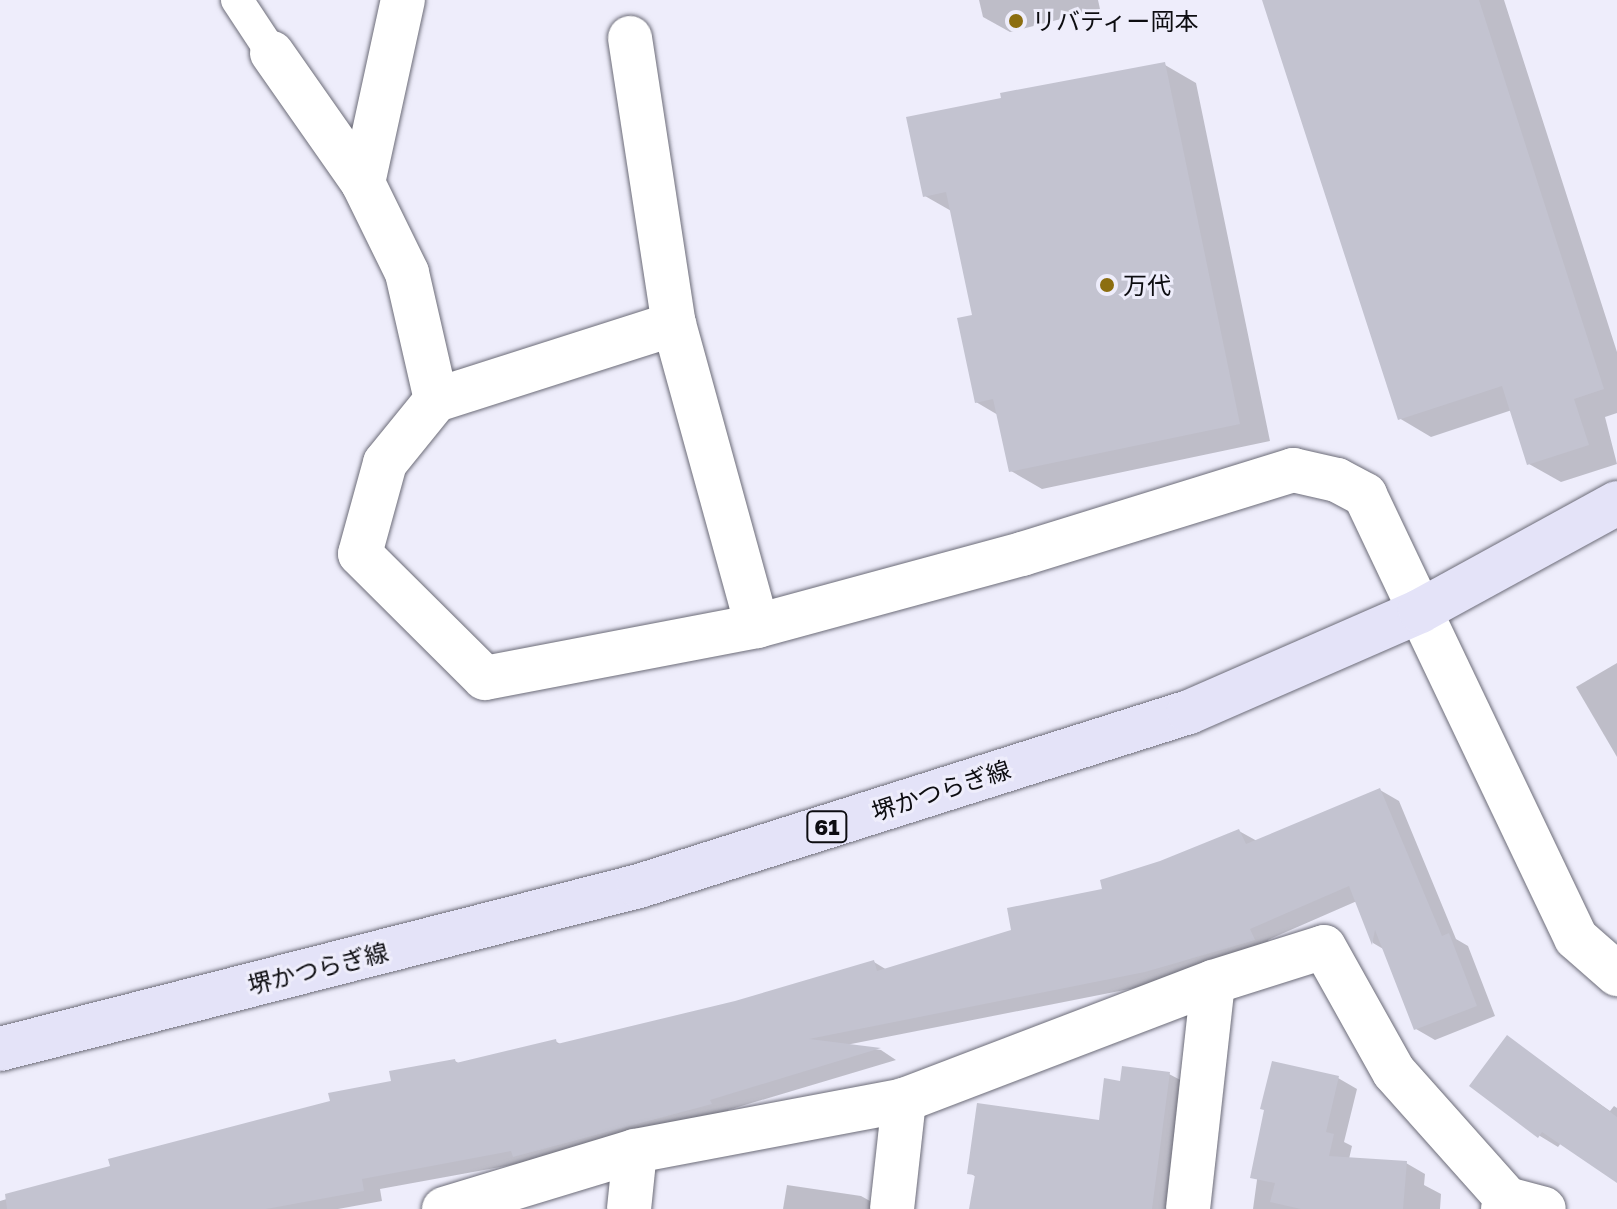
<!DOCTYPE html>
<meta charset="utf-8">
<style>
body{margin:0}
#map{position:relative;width:1617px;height:1209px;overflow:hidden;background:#eeedfb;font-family:"Golos Text","Noto Sans JP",sans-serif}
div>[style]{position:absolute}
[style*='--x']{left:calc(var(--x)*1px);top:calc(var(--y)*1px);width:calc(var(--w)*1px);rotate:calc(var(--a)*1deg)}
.shadow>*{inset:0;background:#0003}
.building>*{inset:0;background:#c3c3d0}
.roads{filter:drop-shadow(0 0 2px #6c6c78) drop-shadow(0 0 2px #6c6c78)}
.service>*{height:32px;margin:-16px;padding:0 16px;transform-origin:16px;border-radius:16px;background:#fff}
.minor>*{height:44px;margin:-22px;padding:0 22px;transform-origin:22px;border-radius:22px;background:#fff}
.tertiary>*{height:44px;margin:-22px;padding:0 22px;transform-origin:22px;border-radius:22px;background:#fff}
.primary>*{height:44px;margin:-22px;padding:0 22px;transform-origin:22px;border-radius:22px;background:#e4e3f8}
.dots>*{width:22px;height:22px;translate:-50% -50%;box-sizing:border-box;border:4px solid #eeedfb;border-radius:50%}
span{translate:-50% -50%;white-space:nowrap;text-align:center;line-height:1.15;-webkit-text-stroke:6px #eeedfb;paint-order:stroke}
.shield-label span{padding:2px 6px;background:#eeedfb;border:2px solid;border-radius:6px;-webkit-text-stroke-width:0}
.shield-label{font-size:22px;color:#0d0d11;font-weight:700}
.poi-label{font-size:24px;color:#0d0d11}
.left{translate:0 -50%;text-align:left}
.street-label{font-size:24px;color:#0d0d11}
</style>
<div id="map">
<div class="shadow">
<div style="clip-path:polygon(979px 0,1098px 0,1100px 9px,1010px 32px,983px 17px)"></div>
<div style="clip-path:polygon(1264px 0,1504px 0,1617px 352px,1617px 413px,1605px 417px,1617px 464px,1561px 482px,1529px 464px,1512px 410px,1431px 437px,1399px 418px)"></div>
<div style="clip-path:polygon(1165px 65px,1196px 83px,1270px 441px,1042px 489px,1011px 471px,998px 415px,976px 402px,974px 316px,953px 212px,925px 196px,1004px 100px)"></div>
<div style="clip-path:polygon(1617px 663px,1617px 757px,1576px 687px)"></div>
<div style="clip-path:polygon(1380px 790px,1399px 801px,1456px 939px,1468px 946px,1495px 1016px,1435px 1040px,1416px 1029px,1385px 950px,1373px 943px,1357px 901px,1268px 940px,1272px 950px,1165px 982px,846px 1045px,881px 1050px,896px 1060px,728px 1110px,729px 1114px,522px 1163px,380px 1189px,382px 1201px,338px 1209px,0 1209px,0 1201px,332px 1102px,455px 1061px,460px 1064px,555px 1041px,562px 1045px,736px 1003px,874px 962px,887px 970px,1014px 931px,1239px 831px,1257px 841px)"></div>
<div style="clip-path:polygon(1507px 1038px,1610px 1111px,1614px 1106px,1617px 1108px,1617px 1181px,1561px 1143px,1558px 1147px,1540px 1136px,1472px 1085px)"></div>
<div style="clip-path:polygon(1273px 1063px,1338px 1078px,1357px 1089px,1344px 1142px,1352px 1146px,1349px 1159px,1406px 1163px,1425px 1174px,1424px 1185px,1441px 1194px,1440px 1209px,1253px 1209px)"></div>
<div style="clip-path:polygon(1169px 1074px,1188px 1084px,1172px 1209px,971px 1209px,976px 1177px,970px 1173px,1100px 1122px,1122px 1083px)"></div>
<div style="clip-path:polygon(787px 1185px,861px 1196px,879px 1206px,878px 1209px,783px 1209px)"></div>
</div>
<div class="building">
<div style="clip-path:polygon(1262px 0,1479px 0,1604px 389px,1574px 399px,1589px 445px,1527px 465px,1502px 386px,1398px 420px)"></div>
<div style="clip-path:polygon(1165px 62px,1240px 424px,1009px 472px,993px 399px,975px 403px,957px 318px,972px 315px,946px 192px,923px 197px,906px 117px,1001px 98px,1000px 93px)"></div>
<div style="clip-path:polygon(1380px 788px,1442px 936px,1449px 933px,1477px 1006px,1414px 1030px,1375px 930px,1372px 945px,1349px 886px,1250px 929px,1255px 940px,1145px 972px,809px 1039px,881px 1048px,710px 1100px,712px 1104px,513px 1157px,511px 1151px,362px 1179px,364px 1191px,266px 1209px,7px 1209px,5px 1194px,110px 1166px,108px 1159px,330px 1101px,328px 1093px,391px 1081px,389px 1071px,455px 1059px,456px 1063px,556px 1039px,557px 1044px,735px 1001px,874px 960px,877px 971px,1011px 930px,1007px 908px,1102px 889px,1100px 880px,1160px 861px,1239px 829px,1246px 844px)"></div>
<div style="clip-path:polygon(1507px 1035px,1617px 1117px,1617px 1183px,1542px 1132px,1538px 1138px,1469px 1086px)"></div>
<div style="clip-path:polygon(1272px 1061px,1339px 1076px,1326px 1132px,1334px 1134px,1329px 1156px,1407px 1161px,1403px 1209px,1301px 1209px,1270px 1202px,1275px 1183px,1250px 1178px,1264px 1110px,1260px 1109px)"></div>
<div style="clip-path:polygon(1122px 1066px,1170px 1072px,1152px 1209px,969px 1209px,975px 1175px,967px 1174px,977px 1103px,1099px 1120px,1104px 1078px,1120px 1081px)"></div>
</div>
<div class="roads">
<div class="service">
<div style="--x:237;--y:0;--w:64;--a:56.6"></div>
</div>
<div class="minor">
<div style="--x:630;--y:38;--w:289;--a:81.3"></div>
<div style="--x:674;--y:324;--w:313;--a:74.6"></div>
<div style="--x:272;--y:53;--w:159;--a:55"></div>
<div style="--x:363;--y:183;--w:100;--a:63.9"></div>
<div style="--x:407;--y:273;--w:130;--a:77.1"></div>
<div style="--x:363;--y:183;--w:187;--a:-77.7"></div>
<div style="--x:674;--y:324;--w:250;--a:162.3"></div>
<div style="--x:436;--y:400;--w:81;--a:129"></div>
<div style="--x:385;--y:463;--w:94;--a:105.4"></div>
<div style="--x:360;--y:554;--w:176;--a:44.8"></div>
<div style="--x:485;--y:678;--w:277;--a:-10.8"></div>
<div style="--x:757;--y:626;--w:275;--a:-15.2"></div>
<div style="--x:1022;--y:554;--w:284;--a:-17.2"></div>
<div style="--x:1293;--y:470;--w:45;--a:12.8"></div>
<div style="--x:1337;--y:480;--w:32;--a:28"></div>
<div style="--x:1365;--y:495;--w:128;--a:64.6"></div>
<div style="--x:444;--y:1209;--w:200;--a:-16.9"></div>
<div style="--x:635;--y:1151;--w:274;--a:-10.7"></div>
<div style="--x:904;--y:1100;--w:331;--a:-20.9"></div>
<div style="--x:1213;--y:982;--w:116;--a:-17.5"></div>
<div style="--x:1324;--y:947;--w:143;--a:60.8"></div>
<div style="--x:1394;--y:1072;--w:170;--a:48.3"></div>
<div style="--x:629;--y:1209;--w:58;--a:-84.1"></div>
<div style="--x:892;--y:1209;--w:110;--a:-83.7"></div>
<div style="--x:1188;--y:1209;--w:228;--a:-83.7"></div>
</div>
<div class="tertiary">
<div style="--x:1420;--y:611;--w:362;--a:64.5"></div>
<div style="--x:1576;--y:938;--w:55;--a:41.3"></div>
<div style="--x:1503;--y:1209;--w:11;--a:-68"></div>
<div style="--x:1507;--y:1199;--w:38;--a:15"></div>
</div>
<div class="primary">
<div style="--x:0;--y:1049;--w:659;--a:-14.31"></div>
<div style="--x:639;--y:886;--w:577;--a:-17.56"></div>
<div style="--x:1189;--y:712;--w:252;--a:-23.6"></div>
<div style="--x:1420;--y:611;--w:225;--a:-28.7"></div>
</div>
</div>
<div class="dots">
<div style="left:1016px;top:21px;background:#8c6e10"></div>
<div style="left:1107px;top:285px;background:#8c6e10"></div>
</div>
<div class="shield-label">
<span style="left:827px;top:827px">61</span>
</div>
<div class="poi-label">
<span class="left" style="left:1032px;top:21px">リバティー岡本</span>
<span class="left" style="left:1123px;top:285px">万代</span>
</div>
<div class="street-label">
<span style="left:941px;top:790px;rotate:-18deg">堺かつらぎ線</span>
<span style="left:318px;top:968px;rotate:-14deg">堺かつらぎ線</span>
</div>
</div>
